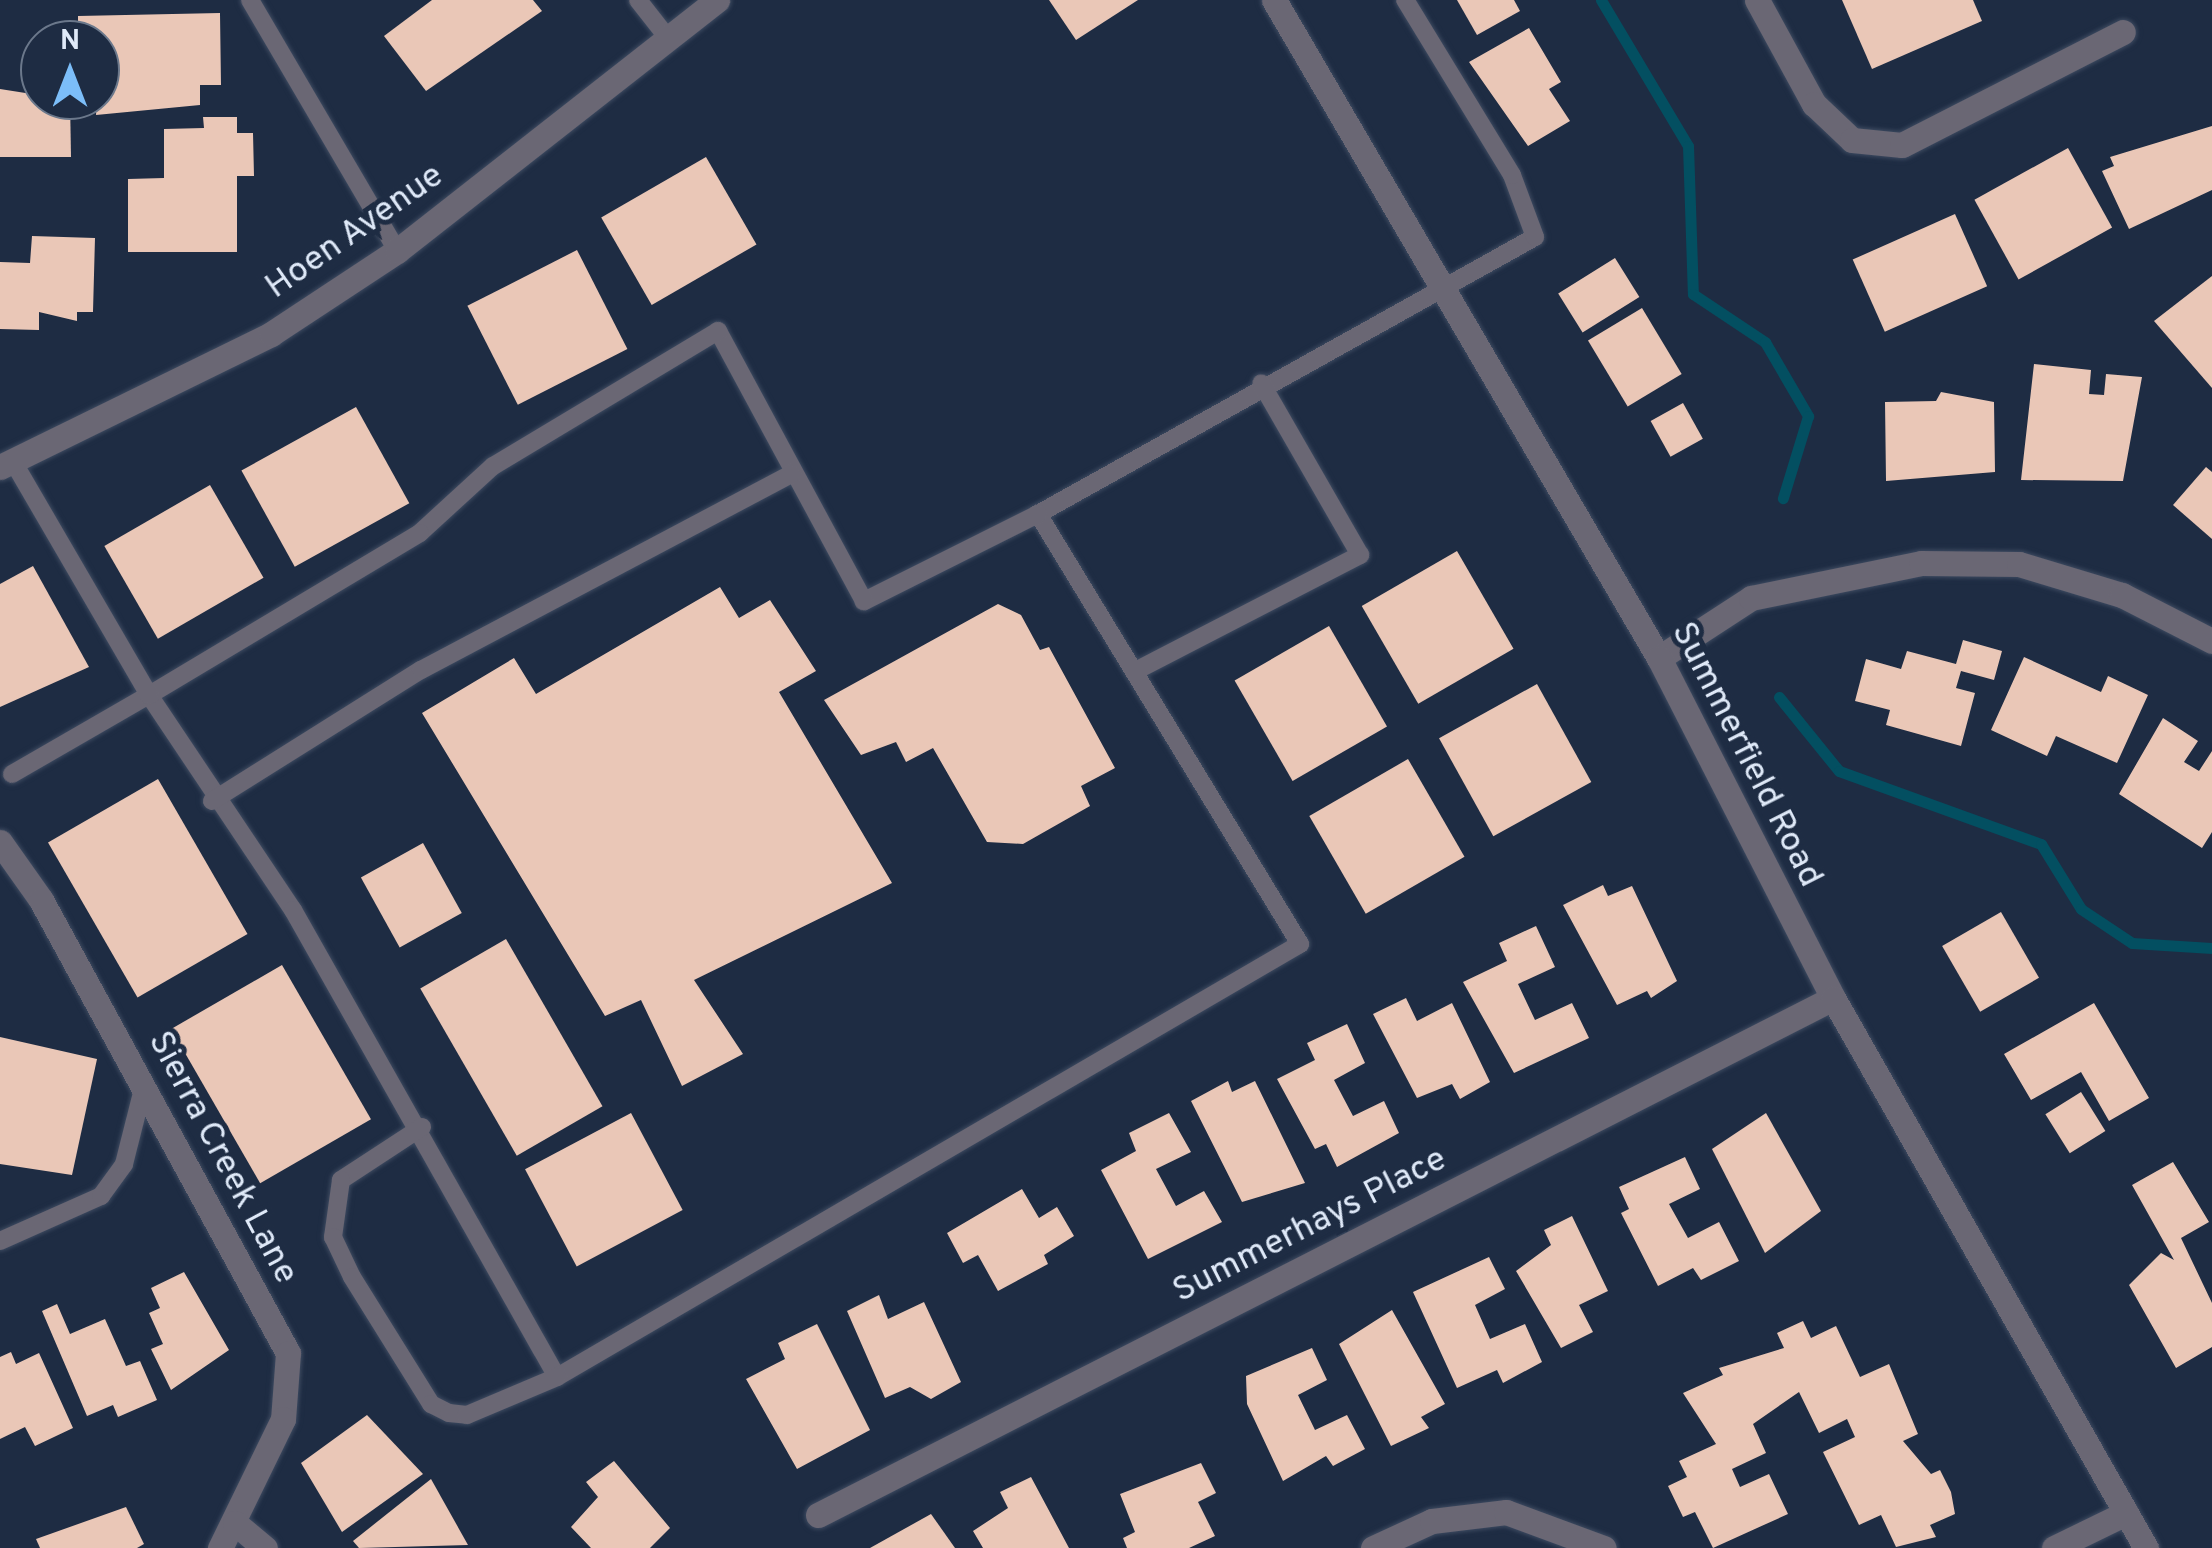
<!DOCTYPE html>
<style>
body{margin:0}
#map{position:relative;width:2212px;height:1548px;overflow:hidden;background:#1e2c43;font-family:Overpass,sans-serif}
div>[style]{position:absolute}
[style*='--x']{left:calc(var(--x)*1px);top:calc(var(--y)*1px);width:calc(var(--w)*1px);rotate:calc(var(--a)*1deg)}
.stream>*{height:11px;margin:-5.5px;padding:0 5.5px;transform-origin:5.5px;border-radius:5.5px;background:#034f61}
.building>*{inset:0;background:#eac7b7;transform-origin:0 0}
.roads{filter:drop-shadow(0 0 2px #3d4a60) drop-shadow(0 0 2px #3d4a60)}
.service>*{height:18px;margin:-9px;padding:0 9px;transform-origin:9px;border-radius:9px;background:#6a6774}
.minor>*{height:25px;margin:-12.5px;padding:0 12.5px;transform-origin:12.5px;border-radius:12.5px;background:#6a6774}
.tertiary>*{height:25px;margin:-12.5px;padding:0 12.5px;transform-origin:12.5px;border-radius:12.5px;background:#6a6774}
span{translate:-50% -50%;white-space:nowrap;text-align:center;line-height:1.15;-webkit-text-stroke:10px #1e2c43;paint-order:stroke}
.street-label{font-size:35px;color:#dfe9f8}
.north{position:absolute;left:20px;top:20px;width:100px;height:100px;box-sizing:border-box;background:#1e2c43;border:2px solid #6b788b;border-radius:50%;rotate:0deg;font-size:28px;font-weight:700;line-height:40px;text-align:center;color:#dfe9f8}
.north::after{content:'';display:block;margin:auto;width:35px;height:45px;background:#7cbef9;clip-path:polygon(50% 0,100% 100%,50% 72%,0 100%)}
</style>
<div id="map">
<div class="stream">
<div style="--x:1601;--y:0;--w:170;--a:59.2"></div>
<div style="--x:1688;--y:146;--w:148;--a:88.1"></div>
<div style="--x:1693;--y:294;--w:87;--a:33.7"></div>
<div style="--x:1765;--y:342;--w:86;--a:59.8"></div>
<div style="--x:1808;--y:416;--w:86;--a:107"></div>
<div style="--x:1779;--y:697;--w:95;--a:51"></div>
<div style="--x:1839;--y:771;--w:215;--a:19.9"></div>
<div style="--x:2041;--y:844;--w:76;--a:58.4"></div>
<div style="--x:2081;--y:909;--w:61;--a:33.7"></div>
<div style="--x:2132;--y:943;--w:80;--a:3.6"></div>
</div>
<div class="building">
<div style="clip-path:polygon(432px 0,533px 0,542px 11px,426px 91px,384px 36px)"></div>
<div style="clip-path:polygon(1049px 0,1138px 0,1076px 40px)"></div>
<div style="clip-path:polygon(1457px 0,1514px 0,1520px 11px,1477px 35px)"></div>
<div style="clip-path:polygon(1842px 0,1973px 0,1982px 21px,1872px 69px)"></div>
<div style="clip-path:polygon(220px 13px,221px 85px,200px 85px,200px 105px,96px 115px,100px 40px,78px 40px,78px 16px)"></div>
<div style="clip-path:polygon(1529px 28px,1561px 82px,1549px 89px,1570px 121px,1528px 146px,1469px 62px)"></div>
<div style="clip-path:polygon(0 89px,70px 100px,71px 157px,0 157px)"></div>
<div style="clip-path:polygon(203px 117px,237px 117px,237px 133px,253px 133px,254px 176px,237px 176px,237px 252px,128px 252px,128px 179px,164px 178px,164px 129px,204px 128px)"></div>
<div style="clip-path:polygon(2212px 126px,2212px 190px,2129px 229px,2102px 171px,2114px 166px,2110px 157px)"></div>
<div style="left:2068px;top:148px;width:91px;height:107px;rotate:61deg"></div>
<div style="left:706px;top:157px;width:101px;height:121px;rotate:60deg"></div>
<div style="left:1955px;top:214px;width:79px;height:112px;rotate:66deg"></div>
<div style="clip-path:polygon(32px 236px,95px 238px,93px 312px,77px 312px,77px 321px,39px 312px,39px 330px,0 329px,0 262px,30px 263px)"></div>
<div style="left:577px;top:250px;width:111px;height:123px;rotate:63deg"></div>
<div style="left:1615px;top:258px;width:46px;height:67px;rotate:58deg"></div>
<div style="clip-path:polygon(2212px 276px,2212px 388px,2154px 321px)"></div>
<div style="left:1642px;top:308px;width:77px;height:63px;rotate:59deg"></div>
<div style="clip-path:polygon(2034px 364px,2091px 370px,2089px 394px,2104px 395px,2106px 374px,2142px 377px,2123px 481px,2021px 480px)"></div>
<div style="clip-path:polygon(1941px 392px,1994px 402px,1995px 472px,1886px 481px,1885px 402px,1936px 401px)"></div>
<div style="left:1683px;top:403px;width:41px;height:37px;rotate:61deg"></div>
<div style="left:356px;top:407px;width:110px;height:131px;rotate:61deg"></div>
<div style="clip-path:polygon(2206px 467px,2212px 472px,2212px 539px,2173px 505px)"></div>
<div style="left:210px;top:485px;width:107px;height:122px;rotate:60deg"></div>
<div style="left:1457px;top:551px;width:113px;height:110px;rotate:60deg"></div>
<div style="clip-path:polygon(33px 566px,89px 667px,0 707px,0 584px)"></div>
<div style="clip-path:polygon(720px 587px,739px 618px,770px 600px,816px 671px,779px 692px,892px 883px,694px 980px,743px 1054px,682px 1086px,641px 1000px,605px 1016px,422px 713px,514px 658px,536px 694px)"></div>
<div style="clip-path:polygon(998px 604px,1021px 615px,1040px 650px,1049px 647px,1115px 768px,1081px 786px,1090px 806px,1023px 844px,987px 842px,933px 748px,906px 762px,896px 742px,861px 755px,824px 700px)"></div>
<div style="left:1329px;top:626px;width:116px;height:109px;rotate:60deg"></div>
<div style="clip-path:polygon(1963px 640px,2002px 651px,1994px 680px,1961px 671px,1956px 688px,1975px 693px,1961px 746px,1886px 725px,1890px 710px,1855px 701px,1866px 659px,1901px 669px,1907px 651px,1956px 664px)"></div>
<div style="clip-path:polygon(2024px 657px,2101px 692px,2108px 676px,2148px 695px,2117px 763px,2056px 736px,2047px 756px,1991px 730px)"></div>
<div style="left:1537px;top:684px;width:112px;height:112px;rotate:61deg"></div>
<div style="clip-path:polygon(2163px 718px,2198px 741px,2184px 762px,2199px 771px,2212px 751px,2212px 832px,2202px 848px,2119px 794px)"></div>
<div style="left:1408px;top:759px;width:113px;height:114px;rotate:60deg"></div>
<div style="left:158px;top:779px;width:179px;height:127px;rotate:60deg"></div>
<div style="left:423px;top:843px;width:80px;height:71px;rotate:61deg"></div>
<div style="clip-path:polygon(1603px 885px,1608px 896px,1632px 886px,1677px 981px,1651px 998px,1647px 991px,1617px 1005px,1563px 905px)"></div>
<div style="left:2001px;top:912px;width:76px;height:68px;rotate:60deg"></div>
<div style="clip-path:polygon(1536px 926px,1555px 967px,1518px 984px,1535px 1020px,1572px 1003px,1589px 1038px,1514px 1073px,1463px 982px,1507px 961px,1499px 943px)"></div>
<div style="left:506px;top:939px;width:193px;height:99px;rotate:60deg"></div>
<div style="left:282px;top:965px;width:178px;height:128px;rotate:60deg"></div>
<div style="clip-path:polygon(1406px 998px,1417px 1021px,1452px 1003px,1490px 1082px,1460px 1099px,1452px 1084px,1417px 1098px,1373px 1014px)"></div>
<div style="clip-path:polygon(2094px 1003px,2149px 1098px,2109px 1121px,2081px 1072px,2031px 1100px,2004px 1054px)"></div>
<div style="clip-path:polygon(1347px 1024px,1365px 1063px,1334px 1080px,1353px 1116px,1384px 1101px,1399px 1133px,1337px 1167px,1326px 1144px,1315px 1149px,1277px 1079px,1315px 1060px,1307px 1043px)"></div>
<div style="clip-path:polygon(0 1037px,97px 1059px,72px 1175px,0 1164px)"></div>
<div style="clip-path:polygon(1228px 1081px,1232px 1092px,1255px 1081px,1305px 1183px,1242px 1202px,1191px 1101px)"></div>
<div style="left:2081px;top:1092px;width:46px;height:42px;rotate:58deg"></div>
<div style="left:631px;top:1113px;width:110px;height:120px;rotate:62deg"></div>
<div style="clip-path:polygon(1169px 1113px,1191px 1152px,1156px 1169px,1176px 1206px,1204px 1191px,1222px 1222px,1148px 1259px,1101px 1170px,1136px 1151px,1129px 1133px)"></div>
<div style="clip-path:polygon(1766px 1113px,1821px 1211px,1765px 1253px,1712px 1149px)"></div>
<div style="clip-path:polygon(1685px 1157px,1700px 1189px,1669px 1204px,1688px 1238px,1719px 1222px,1739px 1261px,1701px 1280px,1693px 1268px,1658px 1286px,1621px 1213px,1629px 1209px,1619px 1187px)"></div>
<div style="clip-path:polygon(2173px 1162px,2209px 1222px,2181px 1238px,2212px 1303px,2212px 1347px,2176px 1368px,2129px 1285px,2161px 1253px,2174px 1260px,2132px 1185px)"></div>
<div style="clip-path:polygon(1022px 1189px,1039px 1218px,1057px 1207px,1074px 1236px,1044px 1255px,1048px 1264px,998px 1291px,978px 1255px,963px 1263px,947px 1233px)"></div>
<div style="clip-path:polygon(1572px 1216px,1608px 1291px,1579px 1305px,1593px 1332px,1561px 1348px,1516px 1271px,1551px 1245px,1544px 1230px)"></div>
<div style="clip-path:polygon(1489px 1257px,1505px 1289px,1475px 1305px,1490px 1339px,1525px 1324px,1542px 1362px,1503px 1383px,1497px 1370px,1457px 1388px,1413px 1292px)"></div>
<div style="clip-path:polygon(184px 1272px,229px 1350px,171px 1390px,151px 1349px,163px 1344px,149px 1313px,160px 1308px,151px 1288px)"></div>
<div style="clip-path:polygon(879px 1295px,888px 1319px,924px 1302px,961px 1382px,931px 1399px,910px 1387px,885px 1398px,847px 1311px)"></div>
<div style="clip-path:polygon(57px 1304px,70px 1334px,105px 1319px,126px 1366px,140px 1361px,157px 1400px,118px 1417px,113px 1405px,87px 1416px,42px 1311px)"></div>
<div style="clip-path:polygon(1392px 1310px,1445px 1404px,1421px 1417px,1429px 1428px,1391px 1446px,1339px 1344px)"></div>
<div style="clip-path:polygon(1803px 1321px,1811px 1338px,1836px 1326px,1860px 1377px,1889px 1364px,1918px 1434px,1903px 1441px,1931px 1474px,1940px 1470px,1951px 1492px,1955px 1514px,1930px 1525px,1936px 1537px,1896px 1547px,1881px 1515px,1859px 1525px,1823px 1452px,1855px 1437px,1847px 1419px,1819px 1433px,1799px 1392px,1753px 1424px,1766px 1453px,1732px 1469px,1740px 1487px,1769px 1474px,1788px 1514px,1713px 1548px,1695px 1512px,1683px 1517px,1668px 1486px,1687px 1477px,1679px 1461px,1716px 1444px,1683px 1393px,1723px 1375px,1719px 1368px,1784px 1348px,1777px 1333px)"></div>
<div style="clip-path:polygon(817px 1324px,870px 1430px,797px 1469px,746px 1379px,785px 1359px,778px 1343px)"></div>
<div style="clip-path:polygon(1312px 1348px,1327px 1380px,1298px 1395px,1315px 1430px,1347px 1415px,1365px 1449px,1333px 1466px,1326px 1456px,1283px 1481px,1247px 1404px,1246px 1376px)"></div>
<div style="clip-path:polygon(11px 1352px,16px 1364px,39px 1353px,73px 1428px,35px 1446px,25px 1427px,0 1439px,0 1357px)"></div>
<div style="clip-path:polygon(367px 1415px,423px 1474px,342px 1532px,301px 1463px)"></div>
<div style="clip-path:polygon(614px 1461px,670px 1528px,650px 1548px,591px 1548px,571px 1527px,598px 1497px,586px 1482px)"></div>
<div style="clip-path:polygon(1201px 1463px,1216px 1493px,1198px 1502px,1215px 1536px,1189px 1548px,1127px 1548px,1123px 1538px,1135px 1532px,1120px 1494px)"></div>
<div style="clip-path:polygon(1031px 1477px,1069px 1548px,983px 1548px,973px 1531px,1008px 1508px,1000px 1492px)"></div>
<div style="clip-path:polygon(431px 1479px,468px 1545px,359px 1548px,353px 1541px)"></div>
<div style="clip-path:polygon(126px 1507px,144px 1544px,137px 1548px,40px 1548px,36px 1539px)"></div>
<div style="clip-path:polygon(931px 1514px,955px 1548px,870px 1548px)"></div>
</div>
<div class="roads">
<div class="service">
<div style="--x:250;--y:0;--w:291;--a:59.6"></div>
<div style="--x:638;--y:0;--w:47;--a:51.9"></div>
<div style="--x:1038;--y:514;--w:569;--a:-29.13"></div>
<div style="--x:1535;--y:237;--w:66;--a:-110.4"></div>
<div style="--x:1512;--y:175;--w:205;--a:-121.4"></div>
<div style="--x:1139;--y:669;--w:249;--a:-27.3"></div>
<div style="--x:1360;--y:555;--w:198;--a:-119.9"></div>
<div style="--x:12;--y:774;--w:158;--a:-30"></div>
<div style="--x:149;--y:695;--w:259;--a:56.2"></div>
<div style="--x:293;--y:910;--w:536;--a:60.52"></div>
<div style="--x:557;--y:1377;--w:860;--a:-30.23"></div>
<div style="--x:1300;--y:944;--w:504;--a:-121.35"></div>
<div style="--x:1038;--y:514;--w:195;--a:153.4"></div>
<div style="--x:864;--y:601;--w:307;--a:-118.4"></div>
<div style="--x:718;--y:331;--w:262;--a:149"></div>
<div style="--x:493;--y:466;--w:99;--a:137.5"></div>
<div style="--x:420;--y:533;--w:316;--a:149.1"></div>
<div style="--x:149;--y:695;--w:271;--a:-120.2"></div>
<div style="--x:212;--y:801;--w:247;--a:-32.1"></div>
<div style="--x:421;--y:670;--w:419;--a:-27.9"></div>
<div style="--x:422;--y:1127;--w:97;--a:146.8"></div>
<div style="--x:341;--y:1180;--w:58;--a:98"></div>
<div style="--x:333;--y:1237;--w:44;--a:64.6"></div>
<div style="--x:352;--y:1277;--w:150;--a:58.1"></div>
<div style="--x:431;--y:1404;--w:20;--a:27"></div>
<div style="--x:449;--y:1413;--w:18;--a:6"></div>
<div style="--x:467;--y:1415;--w:98;--a:-22.9"></div>
<div style="--x:0;--y:1241;--w:111;--a:-24"></div>
<div style="--x:101;--y:1196;--w:39;--a:-54"></div>
<div style="--x:124;--y:1164;--w:81;--a:-75.8"></div>
</div>
<div class="minor">
<div style="--x:1757;--y:0;--w:119;--a:61.3"></div>
<div style="--x:1814;--y:104;--w:52;--a:43.5"></div>
<div style="--x:1852;--y:140;--w:50;--a:5.7"></div>
<div style="--x:1902;--y:145;--w:248;--a:-27.1"></div>
<div style="--x:1659;--y:658;--w:110;--a:-33.1"></div>
<div style="--x:1751;--y:598;--w:174;--a:-11.6"></div>
<div style="--x:1921;--y:563;--w:98;--a:0.6"></div>
<div style="--x:2019;--y:564;--w:108;--a:16.8"></div>
<div style="--x:2122;--y:595;--w:101;--a:27.1"></div>
<div style="--x:0;--y:842;--w:71;--a:54.7"></div>
<div style="--x:41;--y:900;--w:516;--a:61.4"></div>
<div style="--x:288;--y:1353;--w:66;--a:94.3"></div>
<div style="--x:283;--y:1419;--w:144;--a:116"></div>
<div style="--x:818;--y:1515;--w:1139;--a:-26.99"></div>
<div style="--x:235;--y:1523;--w:39;--a:40"></div>
<div style="--x:1373;--y:1548;--w:65;--a:-24.6"></div>
<div style="--x:1432;--y:1521;--w:75;--a:-6.9"></div>
<div style="--x:1506;--y:1512;--w:104;--a:20.2"></div>
<div style="--x:2054;--y:1548;--w:80;--a:-25.9"></div>
</div>
<div class="tertiary">
<div style="--x:1274;--y:0;--w:762;--a:59.67"></div>
<div style="--x:1659;--y:658;--w:382;--a:62.9"></div>
<div style="--x:1833;--y:998;--w:633;--a:60.36"></div>
<div style="--x:0;--y:467;--w:302;--a:-26.1"></div>
<div style="--x:271;--y:334;--w:151;--a:-33.4"></div>
<div style="--x:397;--y:251;--w:407;--a:-38.1"></div>
</div>
</div>
<div class="street-label">
<span style="left:355px;top:232px;rotate:-35deg">Hoen Avenue</span>
<span style="left:1746px;top:755px;rotate:63deg">Summerfield Road</span>
<span style="left:222px;top:1158px;rotate:62deg">Sierra Creek Lane</span>
<span style="left:1310px;top:1226px;rotate:-27deg">Summerhays Place</span>
</div>
<div class="north">N</div>
</div>
